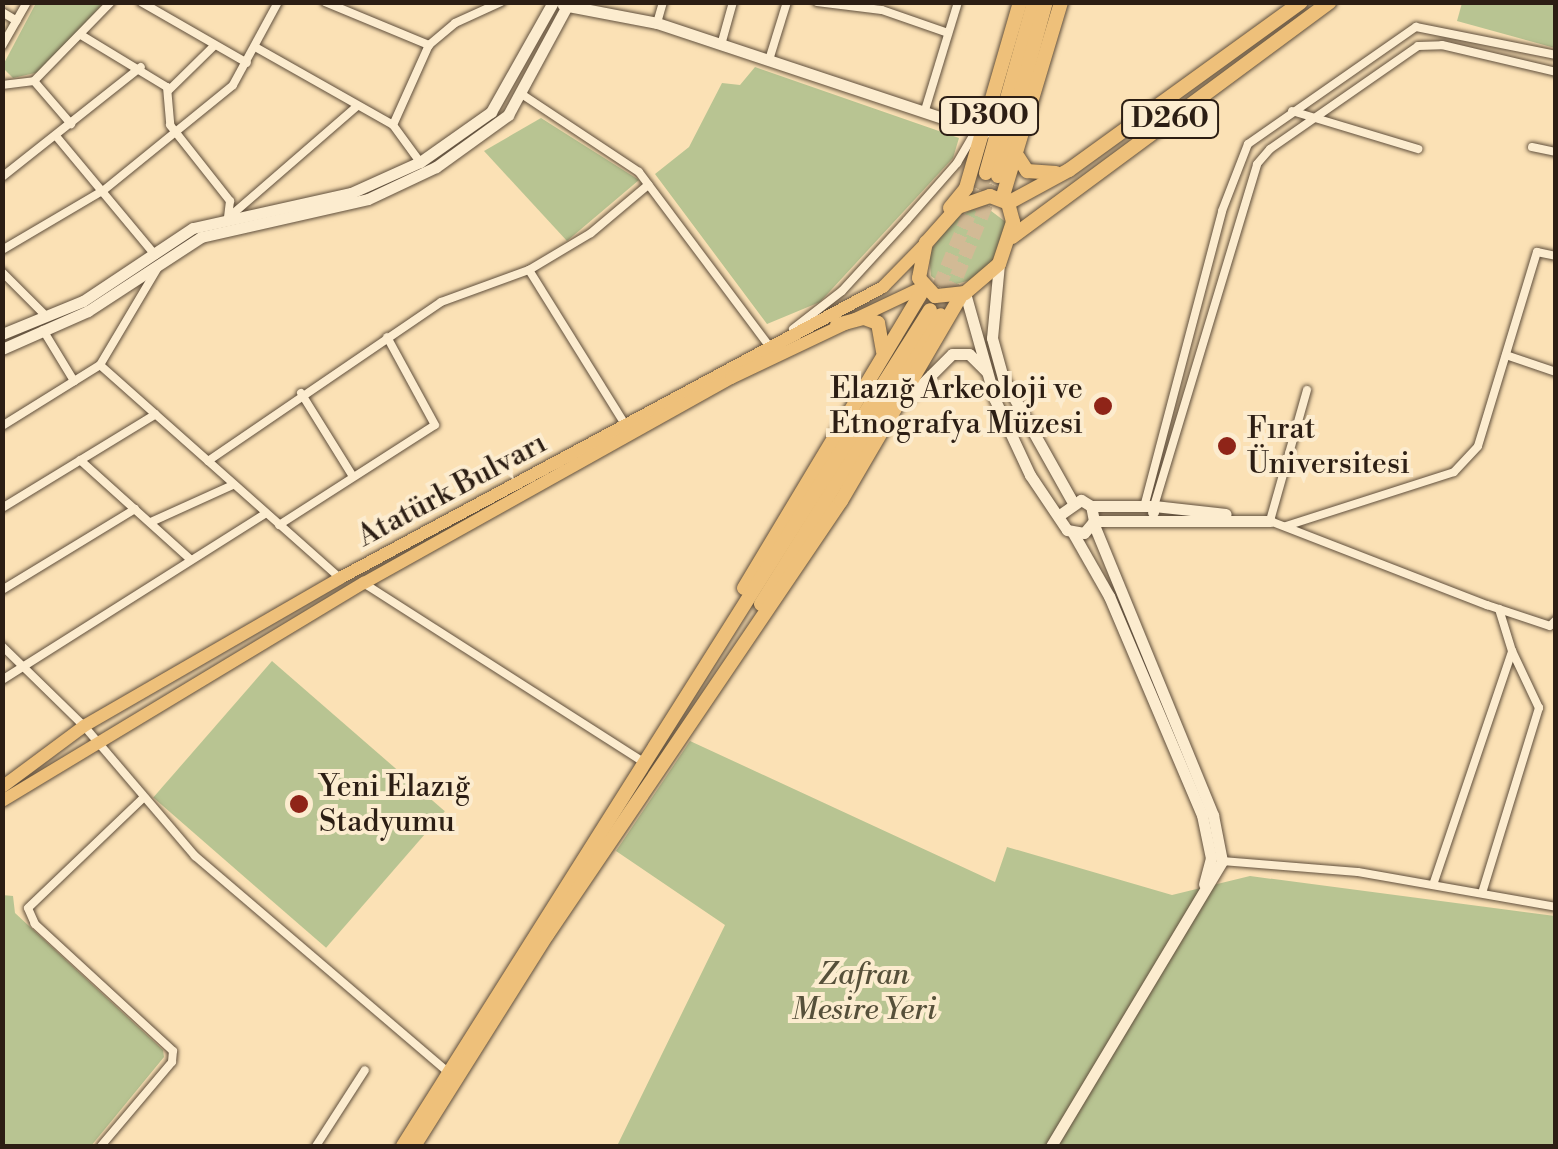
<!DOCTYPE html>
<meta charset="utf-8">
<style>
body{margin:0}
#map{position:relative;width:1558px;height:1149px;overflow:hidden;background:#fbe1b5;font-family:"Libre Bodoni",serif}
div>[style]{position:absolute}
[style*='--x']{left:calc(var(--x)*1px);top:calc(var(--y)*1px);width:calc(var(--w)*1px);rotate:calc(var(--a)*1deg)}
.green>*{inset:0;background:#b8c492;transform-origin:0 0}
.highway-tunnel>*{height:14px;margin-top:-7px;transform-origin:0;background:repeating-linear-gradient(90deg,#d2ba95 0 14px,transparent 0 21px)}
.roads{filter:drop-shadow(0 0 2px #604f3c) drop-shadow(0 0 2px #604f3c)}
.street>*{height:8px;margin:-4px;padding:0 4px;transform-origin:4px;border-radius:4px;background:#fceccf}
.secondary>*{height:11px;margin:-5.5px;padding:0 5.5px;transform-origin:5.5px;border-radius:5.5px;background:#fceccf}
.primary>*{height:12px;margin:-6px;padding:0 6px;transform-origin:6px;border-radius:6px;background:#eec07a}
.highway>*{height:14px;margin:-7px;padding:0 7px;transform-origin:7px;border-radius:7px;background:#eec07a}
.dots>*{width:28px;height:28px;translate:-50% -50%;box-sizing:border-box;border:5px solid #fceccf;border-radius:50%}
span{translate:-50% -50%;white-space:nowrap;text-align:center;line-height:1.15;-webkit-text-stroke:8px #fceccf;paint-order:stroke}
.shield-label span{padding:2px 8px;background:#fceccf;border:2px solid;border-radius:8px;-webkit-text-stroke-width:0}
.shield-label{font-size:28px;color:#2c1e14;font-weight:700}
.poi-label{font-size:30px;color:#2c1e14}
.right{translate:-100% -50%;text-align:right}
.left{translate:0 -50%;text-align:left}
.street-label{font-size:30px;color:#2c1e14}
.park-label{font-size:30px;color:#56503a;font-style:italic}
.frame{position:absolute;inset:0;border:5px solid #2c1e14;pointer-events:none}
</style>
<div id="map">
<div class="green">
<div style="clip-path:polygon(36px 3px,103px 3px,44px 71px,13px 78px,2px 67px)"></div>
<div style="clip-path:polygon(1462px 3px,1555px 3px,1555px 48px,1457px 21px)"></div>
<div style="clip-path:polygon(755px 67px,959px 138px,953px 158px,820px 302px,767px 324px,655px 174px,689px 147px,722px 83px,740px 85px)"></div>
<div style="clip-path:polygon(541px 118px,639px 180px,567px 241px,484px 151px)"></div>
<div style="clip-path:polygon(982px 204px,1007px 223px,994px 262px,974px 279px,946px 287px,931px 276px,929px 253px,951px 221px)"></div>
<div style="left:272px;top:661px;width:229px;height:181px;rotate:41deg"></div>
<div style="clip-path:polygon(690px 741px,995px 882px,1007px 847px,1172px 895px,1250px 876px,1555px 916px,1555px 1146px,617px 1146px,725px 925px,616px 851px)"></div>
<div style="clip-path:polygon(2px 895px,13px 896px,15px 913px,163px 1050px,164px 1057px,91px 1146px,3px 1146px)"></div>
</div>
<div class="highway-tunnel">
<div style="--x:931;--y:306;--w:144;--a:-67.5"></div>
<div style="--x:941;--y:315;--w:150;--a:-67.7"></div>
</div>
<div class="roads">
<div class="street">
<div style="--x:141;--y:2;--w:122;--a:29.9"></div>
<div style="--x:325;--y:2;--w:113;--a:22.5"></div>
<div style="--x:817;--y:2;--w:65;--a:7"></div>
<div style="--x:882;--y:10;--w:70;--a:19.2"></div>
<div style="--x:2;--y:12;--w:17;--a:31"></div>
<div style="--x:657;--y:23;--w:22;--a:-74"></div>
<div style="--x:81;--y:35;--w:100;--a:31.2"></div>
<div style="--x:167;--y:87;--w:38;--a:85"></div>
<div style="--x:170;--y:125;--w:97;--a:51.7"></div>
<div style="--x:230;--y:201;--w:17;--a:97"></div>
<div style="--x:721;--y:45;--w:45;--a:-74.4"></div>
<div style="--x:2;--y:46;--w:51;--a:-60.4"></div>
<div style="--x:257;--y:48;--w:156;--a:29.5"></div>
<div style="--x:393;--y:125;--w:88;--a:-65.8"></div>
<div style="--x:429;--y:45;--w:34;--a:-40"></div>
<div style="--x:455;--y:23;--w:51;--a:-24.5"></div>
<div style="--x:769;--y:60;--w:61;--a:-72.8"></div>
<div style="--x:34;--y:81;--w:57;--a:49.3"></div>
<div style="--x:2;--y:85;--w:32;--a:-7"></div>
<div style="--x:34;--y:81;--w:110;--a:-45.7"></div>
<div style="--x:169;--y:90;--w:64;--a:-44.4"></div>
<div style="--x:523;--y:95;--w:139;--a:33.6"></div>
<div style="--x:639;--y:172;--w:219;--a:53.2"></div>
<div style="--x:925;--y:110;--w:113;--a:-73"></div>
<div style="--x:1292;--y:111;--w:132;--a:16.8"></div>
<div style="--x:393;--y:125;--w:46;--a:53.9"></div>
<div style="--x:56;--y:136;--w:155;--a:50.2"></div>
<div style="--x:1532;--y:147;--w:25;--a:12"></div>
<div style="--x:2;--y:177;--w:177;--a:-38.4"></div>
<div style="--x:228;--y:218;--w:169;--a:-40.9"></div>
<div style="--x:2;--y:250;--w:118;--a:-30.5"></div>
<div style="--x:104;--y:190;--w:166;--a:-39.1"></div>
<div style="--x:233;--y:85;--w:94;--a:-61.5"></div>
<div style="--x:529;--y:270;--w:184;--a:58.1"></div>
<div style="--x:2;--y:272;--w:62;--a:45"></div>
<div style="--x:793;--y:329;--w:62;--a:-37.8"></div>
<div style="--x:842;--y:291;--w:96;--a:-47.5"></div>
<div style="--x:907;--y:220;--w:76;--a:-48.7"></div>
<div style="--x:957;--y:163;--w:42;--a:-59.7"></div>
<div style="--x:43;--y:330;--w:60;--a:58.7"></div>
<div style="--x:1506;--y:355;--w:53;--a:18.8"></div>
<div style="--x:100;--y:365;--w:321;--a:41.6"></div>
<div style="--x:1307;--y:390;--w:136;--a:105.8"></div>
<div style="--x:1270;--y:521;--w:233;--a:21.2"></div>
<div style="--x:1487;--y:605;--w:66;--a:18.4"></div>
<div style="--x:1550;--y:626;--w:8;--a:-45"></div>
<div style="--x:301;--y:393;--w:97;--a:58.1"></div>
<div style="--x:2;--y:426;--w:115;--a:-31.9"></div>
<div style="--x:100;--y:365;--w:112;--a:-59.3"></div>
<div style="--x:80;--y:460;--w:148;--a:42"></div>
<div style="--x:208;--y:461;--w:282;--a:-34.3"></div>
<div style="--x:441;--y:302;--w:94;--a:-20"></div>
<div style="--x:529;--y:270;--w:72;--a:-30.8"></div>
<div style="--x:591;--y:233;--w:75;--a:-40.1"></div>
<div style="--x:1154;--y:506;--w:357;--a:-73.2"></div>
<div style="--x:1257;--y:164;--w:20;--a:-49"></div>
<div style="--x:1270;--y:149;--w:180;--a:-34.8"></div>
<div style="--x:1418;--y:46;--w:24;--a:-2"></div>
<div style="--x:1442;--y:45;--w:117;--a:13.3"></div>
<div style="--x:1144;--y:507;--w:306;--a:-75.2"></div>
<div style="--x:1222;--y:211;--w:72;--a:-68.8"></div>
<div style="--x:1248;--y:144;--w:205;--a:-34.9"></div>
<div style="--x:1416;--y:27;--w:143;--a:11.3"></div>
<div style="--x:2;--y:508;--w:180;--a:-31.4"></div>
<div style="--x:151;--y:522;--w:90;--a:-24.3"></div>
<div style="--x:279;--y:525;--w:185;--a:-32.7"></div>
<div style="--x:435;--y:425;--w:100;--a:-118.6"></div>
<div style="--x:1286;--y:526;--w:176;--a:-17.8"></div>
<div style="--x:1454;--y:472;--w:35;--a:-47"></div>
<div style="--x:1478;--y:446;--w:203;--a:-73.1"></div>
<div style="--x:1537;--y:252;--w:19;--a:12"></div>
<div style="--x:365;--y:584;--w:330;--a:32.6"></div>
<div style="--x:2;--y:590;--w:156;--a:-31.3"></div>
<div style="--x:2;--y:646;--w:115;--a:44.3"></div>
<div style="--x:84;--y:726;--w:171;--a:49.5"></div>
<div style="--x:195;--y:856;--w:334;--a:40.5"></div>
<div style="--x:2;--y:680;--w:312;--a:-32.3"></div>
<div style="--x:1222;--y:861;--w:136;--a:4.6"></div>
<div style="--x:1358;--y:872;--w:201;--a:10"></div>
<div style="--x:1433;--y:885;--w:247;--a:-71.3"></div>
<div style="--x:1512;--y:651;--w:44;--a:-107.2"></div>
<div style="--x:1482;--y:893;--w:194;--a:-72.9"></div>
<div style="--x:1539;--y:708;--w:63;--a:-115.3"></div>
<div style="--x:101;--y:1146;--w:110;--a:-49.8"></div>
<div style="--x:172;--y:1062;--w:11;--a:-85"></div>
<div style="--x:173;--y:1051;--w:188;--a:-137.4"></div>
<div style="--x:35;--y:924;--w:17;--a:-114"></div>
<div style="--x:28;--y:908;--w:158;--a:-43.7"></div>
<div style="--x:316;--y:1146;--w:90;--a:-57.2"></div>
</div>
<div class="secondary">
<div style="--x:563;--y:5;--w:96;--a:10.8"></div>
<div style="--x:657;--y:23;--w:346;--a:18.4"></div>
<div style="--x:999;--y:264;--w:74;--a:95.4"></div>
<div style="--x:992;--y:338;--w:41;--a:74.6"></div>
<div style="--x:1003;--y:378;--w:141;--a:60.7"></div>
<div style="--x:965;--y:293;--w:111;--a:74.3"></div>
<div style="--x:995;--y:400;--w:83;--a:65"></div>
<div style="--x:1030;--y:475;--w:66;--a:56.1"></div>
<div style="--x:1067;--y:530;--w:17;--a:10"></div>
<div style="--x:1084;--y:533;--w:16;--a:-50"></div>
<div style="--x:1094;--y:521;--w:15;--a:-101"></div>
<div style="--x:1091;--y:506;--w:12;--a:-149"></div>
<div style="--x:1081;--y:500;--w:24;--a:145"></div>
<div style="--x:2;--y:334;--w:87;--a:-22.2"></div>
<div style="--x:83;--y:301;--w:132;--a:-33.6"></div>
<div style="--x:193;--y:228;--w:162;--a:-12.5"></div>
<div style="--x:351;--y:193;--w:76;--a:-24.2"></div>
<div style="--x:420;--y:162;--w:87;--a:-35.2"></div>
<div style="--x:491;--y:112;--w:126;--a:-60.6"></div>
<div style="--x:2;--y:349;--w:94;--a:-23.8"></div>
<div style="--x:88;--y:311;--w:135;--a:-33.2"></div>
<div style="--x:201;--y:237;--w:171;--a:-12.8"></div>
<div style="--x:368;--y:199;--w:75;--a:-25.2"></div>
<div style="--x:436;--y:167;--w:89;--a:-35.8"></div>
<div style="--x:508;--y:115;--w:128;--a:-61.6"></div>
<div style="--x:904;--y:402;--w:68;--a:-45"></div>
<div style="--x:952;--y:354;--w:17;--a:0"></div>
<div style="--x:969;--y:354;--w:25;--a:45"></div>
<div style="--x:1091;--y:506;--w:63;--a:0"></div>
<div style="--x:1154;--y:506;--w:6;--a:99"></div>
<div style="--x:1154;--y:506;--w:72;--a:6.3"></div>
<div style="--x:1094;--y:521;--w:176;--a:0"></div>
<div style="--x:1073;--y:533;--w:73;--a:60.3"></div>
<div style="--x:1109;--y:596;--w:238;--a:67"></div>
<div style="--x:1202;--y:815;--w:44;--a:78.2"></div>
<div style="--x:1211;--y:858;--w:27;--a:105"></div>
<div style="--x:1051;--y:1146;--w:332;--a:-59"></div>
<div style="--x:1222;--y:861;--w:47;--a:-101.1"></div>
<div style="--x:1213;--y:815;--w:316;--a:-112.3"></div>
</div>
<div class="primary">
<div style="--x:2;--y:787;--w:102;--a:-36.6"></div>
<div style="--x:84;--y:726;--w:296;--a:-30"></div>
<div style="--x:340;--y:578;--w:616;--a:-28.19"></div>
<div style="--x:883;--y:287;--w:59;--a:-45.7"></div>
<div style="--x:2;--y:801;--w:423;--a:-31.1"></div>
<div style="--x:364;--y:583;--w:420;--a:-29.2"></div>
<div style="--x:731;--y:378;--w:212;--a:-25.4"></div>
</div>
<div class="highway">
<div style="--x:1018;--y:157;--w:17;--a:57"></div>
<div style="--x:1027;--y:171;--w:29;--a:4"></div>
<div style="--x:986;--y:173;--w:178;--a:-74.3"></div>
<div style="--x:998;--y:176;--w:180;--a:-74.6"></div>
<div style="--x:990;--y:196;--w:19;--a:21"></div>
<div style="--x:1008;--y:203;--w:20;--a:75"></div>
<div style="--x:1013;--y:222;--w:44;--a:108.4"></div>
<div style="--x:999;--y:264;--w:45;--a:139.5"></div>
<div style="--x:965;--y:293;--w:30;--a:174"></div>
<div style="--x:935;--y:296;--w:24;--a:-132"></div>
<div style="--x:919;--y:278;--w:36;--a:-79"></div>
<div style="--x:926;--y:243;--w:48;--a:-48.4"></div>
<div style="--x:958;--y:207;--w:34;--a:-19"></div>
<div style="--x:1002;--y:199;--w:206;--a:-73.3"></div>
<div style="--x:1008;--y:203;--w:69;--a:-28.4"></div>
<div style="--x:1069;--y:170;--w:286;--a:-35.9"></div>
<div style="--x:950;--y:208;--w:26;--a:-51"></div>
<div style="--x:966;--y:188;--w:194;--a:-73.8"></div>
<div style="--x:1012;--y:237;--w:395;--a:-36.5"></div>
<div style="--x:837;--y:325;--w:28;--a:-15"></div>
<div style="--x:864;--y:318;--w:15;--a:20"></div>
<div style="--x:878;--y:323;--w:29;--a:80"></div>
<div style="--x:744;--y:588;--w:349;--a:-59"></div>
<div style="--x:761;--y:604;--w:340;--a:-58.1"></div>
<div style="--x:403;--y:1146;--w:988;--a:-57.77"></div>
<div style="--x:414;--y:1146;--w:249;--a:-57.8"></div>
<div style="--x:547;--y:935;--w:524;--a:-55.89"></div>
<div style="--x:841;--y:501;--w:240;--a:-59.7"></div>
</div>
</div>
<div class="dots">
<div style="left:1103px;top:406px;background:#8f2418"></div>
<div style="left:1227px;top:446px;background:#8f2418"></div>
<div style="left:299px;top:804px;background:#8f2418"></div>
</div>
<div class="shield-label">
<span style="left:989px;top:116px">D300</span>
<span style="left:1170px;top:119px">D260</span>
</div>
<div class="poi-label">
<span class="right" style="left:1083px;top:406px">Elazığ Arkeoloji ve<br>Etnografya Müzesi</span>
<span class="left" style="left:1247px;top:446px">Fırat<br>Üniversitesi</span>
<span class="left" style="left:319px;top:804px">Yeni Elazığ<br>Stadyumu</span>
</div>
<div class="street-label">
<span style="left:452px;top:490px;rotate:-28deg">Atatürk Bulvarı</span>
</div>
<div class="park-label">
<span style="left:864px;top:992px">Zafran<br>Mesire Yeri</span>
</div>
<div class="frame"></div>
</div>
